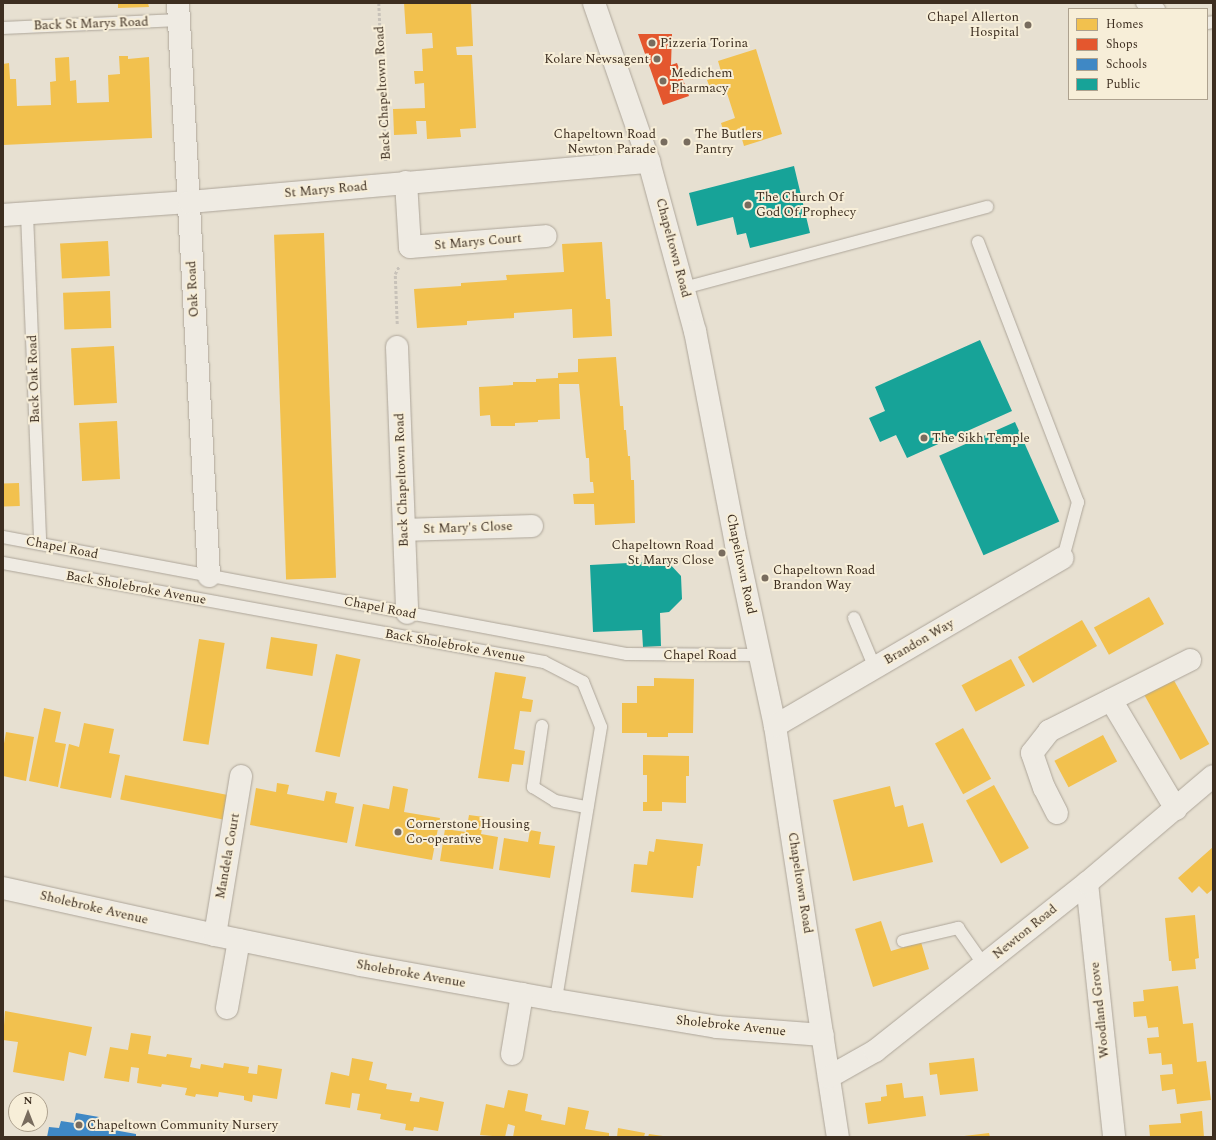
<!DOCTYPE html>
<style>
body{margin:0}
#map{position:relative;width:1216px;height:1140px;overflow:hidden;background:#e7e0d1;font-family:Spectral,serif}
div>[style]{position:absolute}
[style*='--x']{left:calc(var(--x)*1px);top:calc(var(--y)*1px);width:calc(var(--w)*1px);rotate:calc(var(--a)*1deg)}
.homes>*{inset:0;background:#f2c14e;transform-origin:0 0}
.shops>*{inset:0;background:#e4572e}
.schools>*{inset:0;background:#3f88c5}
.public>*{inset:0;background:#17a398;transform-origin:0 0}
.path>*{height:2.5px;margin-top:-1.25px;transform-origin:0;background:repeating-linear-gradient(90deg,#c8c2b9 0 3px,transparent 0 5px)}
.roads{filter:drop-shadow(0 0 1px #ada599) drop-shadow(0 0 1px #ada599)}
.service>*{height:12px;margin:-6px;padding:0 6px;transform-origin:6px;border-radius:6px;background:#efebe3}
.minor>*{height:22px;margin:-11px;padding:0 11px;transform-origin:11px;border-radius:11px;background:#efebe3}
.dots>*{width:11px;height:11px;translate:-50% -50%;box-sizing:border-box;border:2px solid #f7eed8;border-radius:50%}
span{translate:-50% -50%;white-space:nowrap;text-align:center;line-height:1.15;-webkit-text-stroke:4px #f7eed8;paint-order:stroke}
.poi-label{font-size:13px;color:#3d2e20}
.right{translate:-100% -50%;text-align:right}
.left{translate:0 -50%;text-align:left}
.street-label{font-size:13px;color:#3d2e20}
.frame{position:absolute;inset:0;border:4px solid #3d2e20;pointer-events:none}
.legend{position:absolute;left:1068px;top:8px;width:140px;height:92px;box-sizing:border-box;background:#f7eed8;border:1px solid #ada18e;margin:0;padding:5px 7px;list-style:none;font-size:12px;color:#3d2e20}
.legend li{display:flex;align-items:center;gap:8px;height:20px}
.legend b{width:20px;border:1px solid #ada18e}
.north{position:absolute;left:8px;top:1092px;width:40px;height:40px;box-sizing:border-box;background:#f7eed8;border:1px solid #ada18e;border-radius:50%;rotate:0deg;font-size:11px;font-weight:700;line-height:16px;text-align:center;color:#3d2e20}
.north::after{content:'';display:block;margin:auto;width:14px;height:18px;background:#786c5e;clip-path:polygon(50% 0,100% 100%,50% 72%,0 100%)}
</style>
<div id="map">
<div class="homes">
<div style="clip-path:polygon(118px 3px,148px 3px,149px 7px,118px 8px)"></div>
<div style="clip-path:polygon(404px 3px,471px 3px,473px 46px,456px 47px,457px 55px,472px 55px,476px 128px,460px 129px,461px 137px,427px 139px,426px 121px,416px 121px,417px 134px,394px 135px,393px 109px,425px 108px,424px 83px,415px 84px,414px 71px,423px 71px,422px 49px,433px 48px,432px 33px,406px 34px)"></div>
<div style="clip-path:polygon(756px 49px,782px 134px,744px 146px,739px 129px,724px 133px,721px 123px,735px 118px,725px 87px,711px 91px,707px 80px,722px 75px,718px 61px)"></div>
<div style="clip-path:polygon(119px 56px,128px 56px,128px 59px,149px 57px,152px 138px,3px 145px,3px 64px,9px 63px,10px 79px,16px 79px,17px 106px,51px 105px,50px 82px,56px 81px,55px 58px,69px 57px,70px 81px,76px 80px,77px 103px,109px 102px,108px 75px,120px 74px)"></div>
<div style="left:324px;top:233px;width:345px;height:50px;rotate:88deg"></div>
<div style="left:108px;top:241px;width:35px;height:48px;rotate:87deg"></div>
<div style="clip-path:polygon(602px 242px,606px 299px,610px 299px,612px 336px,573px 338px,572px 309px,514px 313px,514px 318px,467px 321px,467px 325px,417px 328px,414px 289px,461px 286px,461px 283px,507px 280px,506px 275px,564px 272px,562px 244px)"></div>
<div style="left:110px;top:291px;width:37px;height:47px;rotate:88deg"></div>
<div style="left:114px;top:346px;width:57px;height:43px;rotate:87deg"></div>
<div style="clip-path:polygon(616px 357px,620px 406px,623px 406px,624px 430px,626px 430px,628px 456px,630px 456px,631px 480px,634px 480px,635px 523px,595px 525px,594px 504px,574px 504px,573px 494px,594px 493px,593px 482px,590px 482px,589px 458px,586px 458px,579px 384px,559px 384px,560px 419px,538px 420px,538px 422px,515px 423px,515px 426px,491px 426px,490px 415px,480px 416px,479px 387px,513px 385px,513px 382px,536px 382px,536px 379px,558px 378px,558px 373px,578px 372px,578px 359px)"></div>
<div style="left:117px;top:421px;width:58px;height:38px;rotate:87deg"></div>
<div style="left:19px;top:483px;width:23px;height:16px;rotate:88deg"></div>
<div style="left:1149px;top:597px;width:31px;height:63px;rotate:61deg"></div>
<div style="left:1082px;top:620px;width:30px;height:74px;rotate:60deg"></div>
<div style="left:271px;top:637px;width:47px;height:32px;rotate:9deg"></div>
<div style="left:199px;top:639px;width:26px;height:103px;rotate:9deg"></div>
<div style="left:336px;top:654px;width:25px;height:100px;rotate:12deg"></div>
<div style="left:1011px;top:659px;width:30px;height:56px;rotate:62deg"></div>
<div style="clip-path:polygon(495px 672px,526px 677px,522px 698px,533px 700px,531px 712px,520px 711px,514px 749px,525px 751px,523px 765px,512px 764px,509px 782px,478px 778px)"></div>
<div style="left:1171px;top:675px;width:79px;height:33px;rotate:61deg"></div>
<div style="clip-path:polygon(654px 678px,694px 679px,693px 733px,668px 733px,668px 737px,647px 737px,647px 733px,622px 733px,622px 703px,637px 703px,637px 686px,654px 686px)"></div>
<div style="clip-path:polygon(44px 708px,61px 712px,55px 742px,66px 744px,58px 787px,29px 781px)"></div>
<div style="clip-path:polygon(84px 723px,114px 729px,109px 753px,120px 755px,111px 798px,60px 788px,69px 744px,79px 747px)"></div>
<div style="left:963px;top:728px;width:58px;height:32px;rotate:61deg"></div>
<div style="clip-path:polygon(6px 732px,34px 737px,26px 781px,3px 776px,3px 749px)"></div>
<div style="left:1103px;top:735px;width:30px;height:55px;rotate:62deg"></div>
<div style="clip-path:polygon(643px 755px,689px 756px,689px 776px,686px 776px,686px 803px,662px 802px,662px 811px,643px 811px,643px 802px,647px 802px,647px 775px,643px 775px)"></div>
<div style="left:125px;top:775px;width:106px;height:25px;rotate:11deg"></div>
<div style="clip-path:polygon(277px 783px,289px 785px,287px 794px,324px 801px,326px 791px,337px 793px,335px 803px,354px 807px,347px 843px,250px 825px,256px 788px,276px 792px)"></div>
<div style="left:994px;top:785px;width:72px;height:32px;rotate:61deg"></div>
<div style="clip-path:polygon(393px 786px,408px 789px,404px 812px,440px 818px,432px 860px,355px 846px,363px 804px,389px 809px)"></div>
<div style="clip-path:polygon(890px 786px,895px 807px,903px 805px,908px 827px,923px 823px,933px 862px,853px 881px,833px 800px)"></div>
<div style="clip-path:polygon(469px 815px,484px 817px,481px 834px,498px 837px,493px 869px,440px 861px,445px 829px,466px 832px)"></div>
<div style="clip-path:polygon(530px 830px,541px 832px,539px 844px,555px 846px,550px 878px,499px 870px,504px 838px,528px 842px)"></div>
<div style="clip-path:polygon(656px 839px,703px 844px,700px 866px,697px 866px,693px 898px,631px 892px,634px 864px,647px 865px,649px 851px,654px 852px)"></div>
<div style="clip-path:polygon(1213px 847px,1213px 889px,1207px 894px,1199px 886px,1192px 893px,1178px 878px)"></div>
<div style="clip-path:polygon(1195px 915px,1199px 958px,1195px 959px,1196px 969px,1172px 971px,1171px 961px,1169px 961px,1165px 918px)"></div>
<div style="clip-path:polygon(881px 921px,891px 951px,921px 942px,929px 969px,873px 987px,855px 929px)"></div>
<div style="clip-path:polygon(1178px 986px,1183px 1024px,1193px 1023px,1197px 1062px,1206px 1061px,1211px 1100px,1177px 1104px,1175px 1089px,1162px 1091px,1160px 1075px,1173px 1074px,1172px 1064px,1162px 1065px,1161px 1053px,1149px 1054px,1147px 1038px,1159px 1037px,1158px 1027px,1148px 1028px,1146px 1016px,1134px 1017px,1133px 1002px,1144px 1001px,1143px 990px)"></div>
<div style="clip-path:polygon(5px 1011px,92px 1027px,86px 1056px,69px 1052px,64px 1081px,13px 1072px,18px 1042px,3px 1040px)"></div>
<div style="clip-path:polygon(131px 1033px,151px 1036px,148px 1054px,166px 1057px,167px 1054px,192px 1058px,190px 1067px,200px 1069px,201px 1064px,223px 1068px,224px 1063px,249px 1067px,248px 1073px,257px 1074px,258px 1065px,282px 1069px,277px 1099px,253px 1095px,252px 1102px,244px 1100px,244px 1096px,219px 1092px,218px 1097px,196px 1094px,195px 1097px,185px 1095px,187px 1088px,162px 1084px,161px 1087px,137px 1083px,139px 1068px,131px 1067px,129px 1082px,104px 1078px,110px 1047px,128px 1050px)"></div>
<div style="clip-path:polygon(352px 1058px,373px 1062px,369px 1080px,387px 1084px,386px 1089px,412px 1093px,410px 1101px,419px 1102px,420px 1097px,444px 1102px,438px 1131px,414px 1127px,413px 1131px,405px 1130px,406px 1124px,380px 1119px,381px 1114px,357px 1110px,360px 1094px,352px 1093px,350px 1108px,325px 1104px,331px 1072px,349px 1076px)"></div>
<div style="clip-path:polygon(974px 1058px,978px 1091px,940px 1095px,937px 1074px,930px 1075px,929px 1063px)"></div>
<div style="clip-path:polygon(902px 1083px,904px 1098px,923px 1096px,926px 1116px,868px 1124px,865px 1103px,881px 1101px,881px 1097px,887px 1096px,886px 1085px)"></div>
<div style="clip-path:polygon(508px 1090px,528px 1094px,525px 1111px,542px 1115px,541px 1120px,565px 1125px,568px 1107px,589px 1111px,585px 1129px,609px 1133px,609px 1137px,513px 1137px,515px 1126px,508px 1124px,505px 1137px,480px 1135px,486px 1104px,504px 1108px)"></div>
<div style="clip-path:polygon(1202px 1111px,1204px 1137px,1150px 1137px,1149px 1125px,1181px 1123px,1180px 1114px)"></div>
<div style="clip-path:polygon(618px 1128px,645px 1133px,644px 1137px,617px 1137px)"></div>
<div style="clip-path:polygon(989px 1133px,990px 1137px,964px 1137px,964px 1136px)"></div>
<div style="clip-path:polygon(649px 1134px,663px 1136px,663px 1137px,648px 1137px)"></div>
</div>
<div class="shops">
<div style="clip-path:polygon(638px 34px,672px 34px,671px 65px,677px 63px,689px 96px,663px 105px)"></div>
</div>
<div class="schools">
<div style="clip-path:polygon(76px 1113px,99px 1117px,97px 1127px,136px 1134px,136px 1137px,47px 1137px,49px 1127px,59px 1128px,61px 1121px,74px 1123px)"></div>
</div>
<div class="public">
<div style="clip-path:polygon(794px 166px,810px 233px,750px 248px,746px 233px,737px 235px,733px 217px,697px 226px,689px 193px)"></div>
<div style="clip-path:polygon(980px 340px,1012px 411px,907px 458px,896px 435px,880px 442px,869px 418px,885px 411px,875px 387px)"></div>
<div style="left:1015px;top:422px;width:109px;height:83px;rotate:66deg"></div>
<div style="clip-path:polygon(667px 561px,681px 576px,682px 599px,669px 612px,660px 613px,661px 646px,643px 647px,642px 630px,593px 632px,590px 565px)"></div>
</div>
<div class="path">
<div style="--x:379;--y:3;--w:158;--a:87.5"></div>
<div style="--x:397;--y:324;--w:50;--a:-92.3"></div>
<div style="--x:395;--y:274;--w:9;--a:-63"></div>
</div>
<div class="roads">
<div class="service">
<div style="--x:1142;--y:3;--w:18;--a:19"></div>
<div style="--x:1207;--y:23;--w:6;--a:-9"></div>
<div style="--x:3;--y:28;--w:176;--a:-2.6"></div>
<div style="--x:27;--y:214;--w:330;--a:87.7"></div>
<div style="--x:978;--y:242;--w:279;--a:69"></div>
<div style="--x:1078;--y:502;--w:58;--a:105"></div>
<div style="--x:684;--y:288;--w:314;--a:-15"></div>
<div style="--x:3;--y:537;--w:635;--a:10.62"></div>
<div style="--x:627;--y:654;--w:133;--a:0.4"></div>
<div style="--x:3;--y:563;--w:550;--a:10.37"></div>
<div style="--x:544;--y:662;--w:44;--a:27.1"></div>
<div style="--x:583;--y:682;--w:48;--a:68.2"></div>
<div style="--x:601;--y:727;--w:277;--a:99.4"></div>
<div style="--x:854;--y:618;--w:54;--a:67.2"></div>
<div style="--x:542;--y:726;--w:62;--a:98.4"></div>
<div style="--x:533;--y:787;--w:26;--a:32"></div>
<div style="--x:555;--y:801;--w:33;--a:11"></div>
<div style="--x:903;--y:941;--w:57;--a:-13.3"></div>
<div style="--x:958;--y:928;--w:45;--a:54.9"></div>
</div>
<div class="minor">
<div style="--x:178;--y:3;--w:574;--a:86.9"></div>
<div style="--x:594;--y:3;--w:168;--a:70.9"></div>
<div style="--x:649;--y:162;--w:175;--a:74.8"></div>
<div style="--x:695;--y:331;--w:217;--a:79.1"></div>
<div style="--x:736;--y:544;--w:186;--a:77.9"></div>
<div style="--x:775;--y:726;--w:416;--a:81.3"></div>
<div style="--x:406;--y:182;--w:65;--a:86.5"></div>
<div style="--x:410;--y:247;--w:136;--a:-4.6"></div>
<div style="--x:3;--y:215;--w:186;--a:-4"></div>
<div style="--x:189;--y:202;--w:462;--a:-5"></div>
<div style="--x:397;--y:347;--w:266;--a:87.8"></div>
<div style="--x:404;--y:530;--w:128;--a:-1.8"></div>
<div style="--x:1111;--y:700;--w:127;--a:59.2"></div>
<div style="--x:775;--y:726;--w:333;--a:-30.3"></div>
<div style="--x:1057;--y:813;--w:28;--a:-117"></div>
<div style="--x:1044;--y:788;--w:37;--a:-109"></div>
<div style="--x:1032;--y:753;--w:28;--a:-52"></div>
<div style="--x:1049;--y:731;--w:158;--a:-26.7"></div>
<div style="--x:1087;--y:883;--w:255;--a:83.9"></div>
<div style="--x:3;--y:888;--w:217;--a:12.5"></div>
<div style="--x:215;--y:935;--w:149;--a:11.6"></div>
<div style="--x:361;--y:965;--w:198;--a:10.2"></div>
<div style="--x:556;--y:1000;--w:163;--a:9.5"></div>
<div style="--x:717;--y:1027;--w:106;--a:4.3"></div>
<div style="--x:215;--y:935;--w:161;--a:-80.7"></div>
<div style="--x:227;--y:1008;--w:69;--a:-80"></div>
<div style="--x:512;--y:1054;--w:61;--a:-80.5"></div>
<div style="--x:829;--y:1077;--w:53;--a:-29.5"></div>
<div style="--x:875;--y:1051;--w:270;--a:-38.4"></div>
<div style="--x:1087;--y:883;--w:165;--a:-40.3"></div>
</div>
</div>
<div class="dots">
<div style="left:1028px;top:25px;background:#786c5e"></div>
<div style="left:652px;top:43px;background:#786c5e"></div>
<div style="left:657px;top:59px;background:#786c5e"></div>
<div style="left:663px;top:81px;background:#786c5e"></div>
<div style="left:664px;top:142px;background:#786c5e"></div>
<div style="left:687px;top:142px;background:#786c5e"></div>
<div style="left:748px;top:205px;background:#786c5e"></div>
<div style="left:924px;top:438px;background:#786c5e"></div>
<div style="left:722px;top:553px;background:#786c5e"></div>
<div style="left:765px;top:578px;background:#786c5e"></div>
<div style="left:398px;top:832px;background:#786c5e"></div>
<div style="left:79px;top:1125px;background:#786c5e"></div>
</div>
<div class="poi-label">
<span class="right" style="left:1019px;top:25px">Chapel Allerton<br>Hospital</span>
<span class="left" style="left:660px;top:43px">Pizzeria Torina</span>
<span class="right" style="left:649px;top:59px">Kolare Newsagent</span>
<span class="left" style="left:671px;top:81px">Medichem<br>Pharmacy</span>
<span class="right" style="left:656px;top:142px">Chapeltown Road<br>Newton Parade</span>
<span class="left" style="left:695px;top:142px">The Butlers<br>Pantry</span>
<span class="left" style="left:756px;top:205px">The Church Of<br>God Of Prophecy</span>
<span class="left" style="left:932px;top:438px">The Sikh Temple</span>
<span class="right" style="left:714px;top:553px">Chapeltown Road<br>St Marys Close</span>
<span class="left" style="left:773px;top:578px">Chapeltown Road<br>Brandon Way</span>
<span class="left" style="left:406px;top:832px">Cornerstone Housing<br>Co-operative</span>
<span class="left" style="left:87px;top:1125px">Chapeltown Community Nursery</span>
</div>
<div class="street-label">
<span style="left:91px;top:24px;rotate:-2deg">Back St Marys Road</span>
<span style="left:383px;top:93px;rotate:-93deg">Back Chapeltown Road</span>
<span style="left:326px;top:190px;rotate:-5deg">St Marys Road</span>
<span style="left:478px;top:242px;rotate:-5deg">St Marys Court</span>
<span style="left:673px;top:248px;rotate:75deg">Chapeltown Road</span>
<span style="left:193px;top:289px;rotate:-93deg">Oak Road</span>
<span style="left:34px;top:379px;rotate:-92deg">Back Oak Road</span>
<span style="left:402px;top:480px;rotate:-92deg">Back Chapeltown Road</span>
<span style="left:468px;top:528px;rotate:-2deg">St Mary's Close</span>
<span style="left:62px;top:548px;rotate:11deg">Chapel Road</span>
<span style="left:741px;top:564px;rotate:78deg">Chapeltown Road</span>
<span style="left:136px;top:588px;rotate:10deg">Back Sholebroke Avenue</span>
<span style="left:380px;top:608px;rotate:11deg">Chapel Road</span>
<span style="left:919px;top:642px;rotate:-30deg">Brandon Way</span>
<span style="left:455px;top:646px;rotate:10deg">Back Sholebroke Avenue</span>
<span style="left:700px;top:655px">Chapel Road</span>
<span style="left:228px;top:856px;rotate:-80deg">Mandela Court</span>
<span style="left:800px;top:883px;rotate:81deg">Chapeltown Road</span>
<span style="left:94px;top:908px;rotate:13deg">Sholebroke Avenue</span>
<span style="left:1025px;top:932px;rotate:-39deg">Newton Road</span>
<span style="left:411px;top:974px;rotate:10deg">Sholebroke Avenue</span>
<span style="left:1100px;top:1010px;rotate:-96deg">Woodland Grove</span>
<span style="left:731px;top:1026px;rotate:6deg">Sholebroke Avenue</span>
</div>
<div class="frame"></div>
<ul class="legend">
<li><b style="height:11px;background:#f2c14e"></b>Homes</li>
<li><b style="height:11px;background:#e4572e"></b>Shops</li>
<li><b style="height:11px;background:#3f88c5"></b>Schools</li>
<li><b style="height:11px;background:#17a398"></b>Public</li>
</ul>
<div class="north">N</div>
</div>
